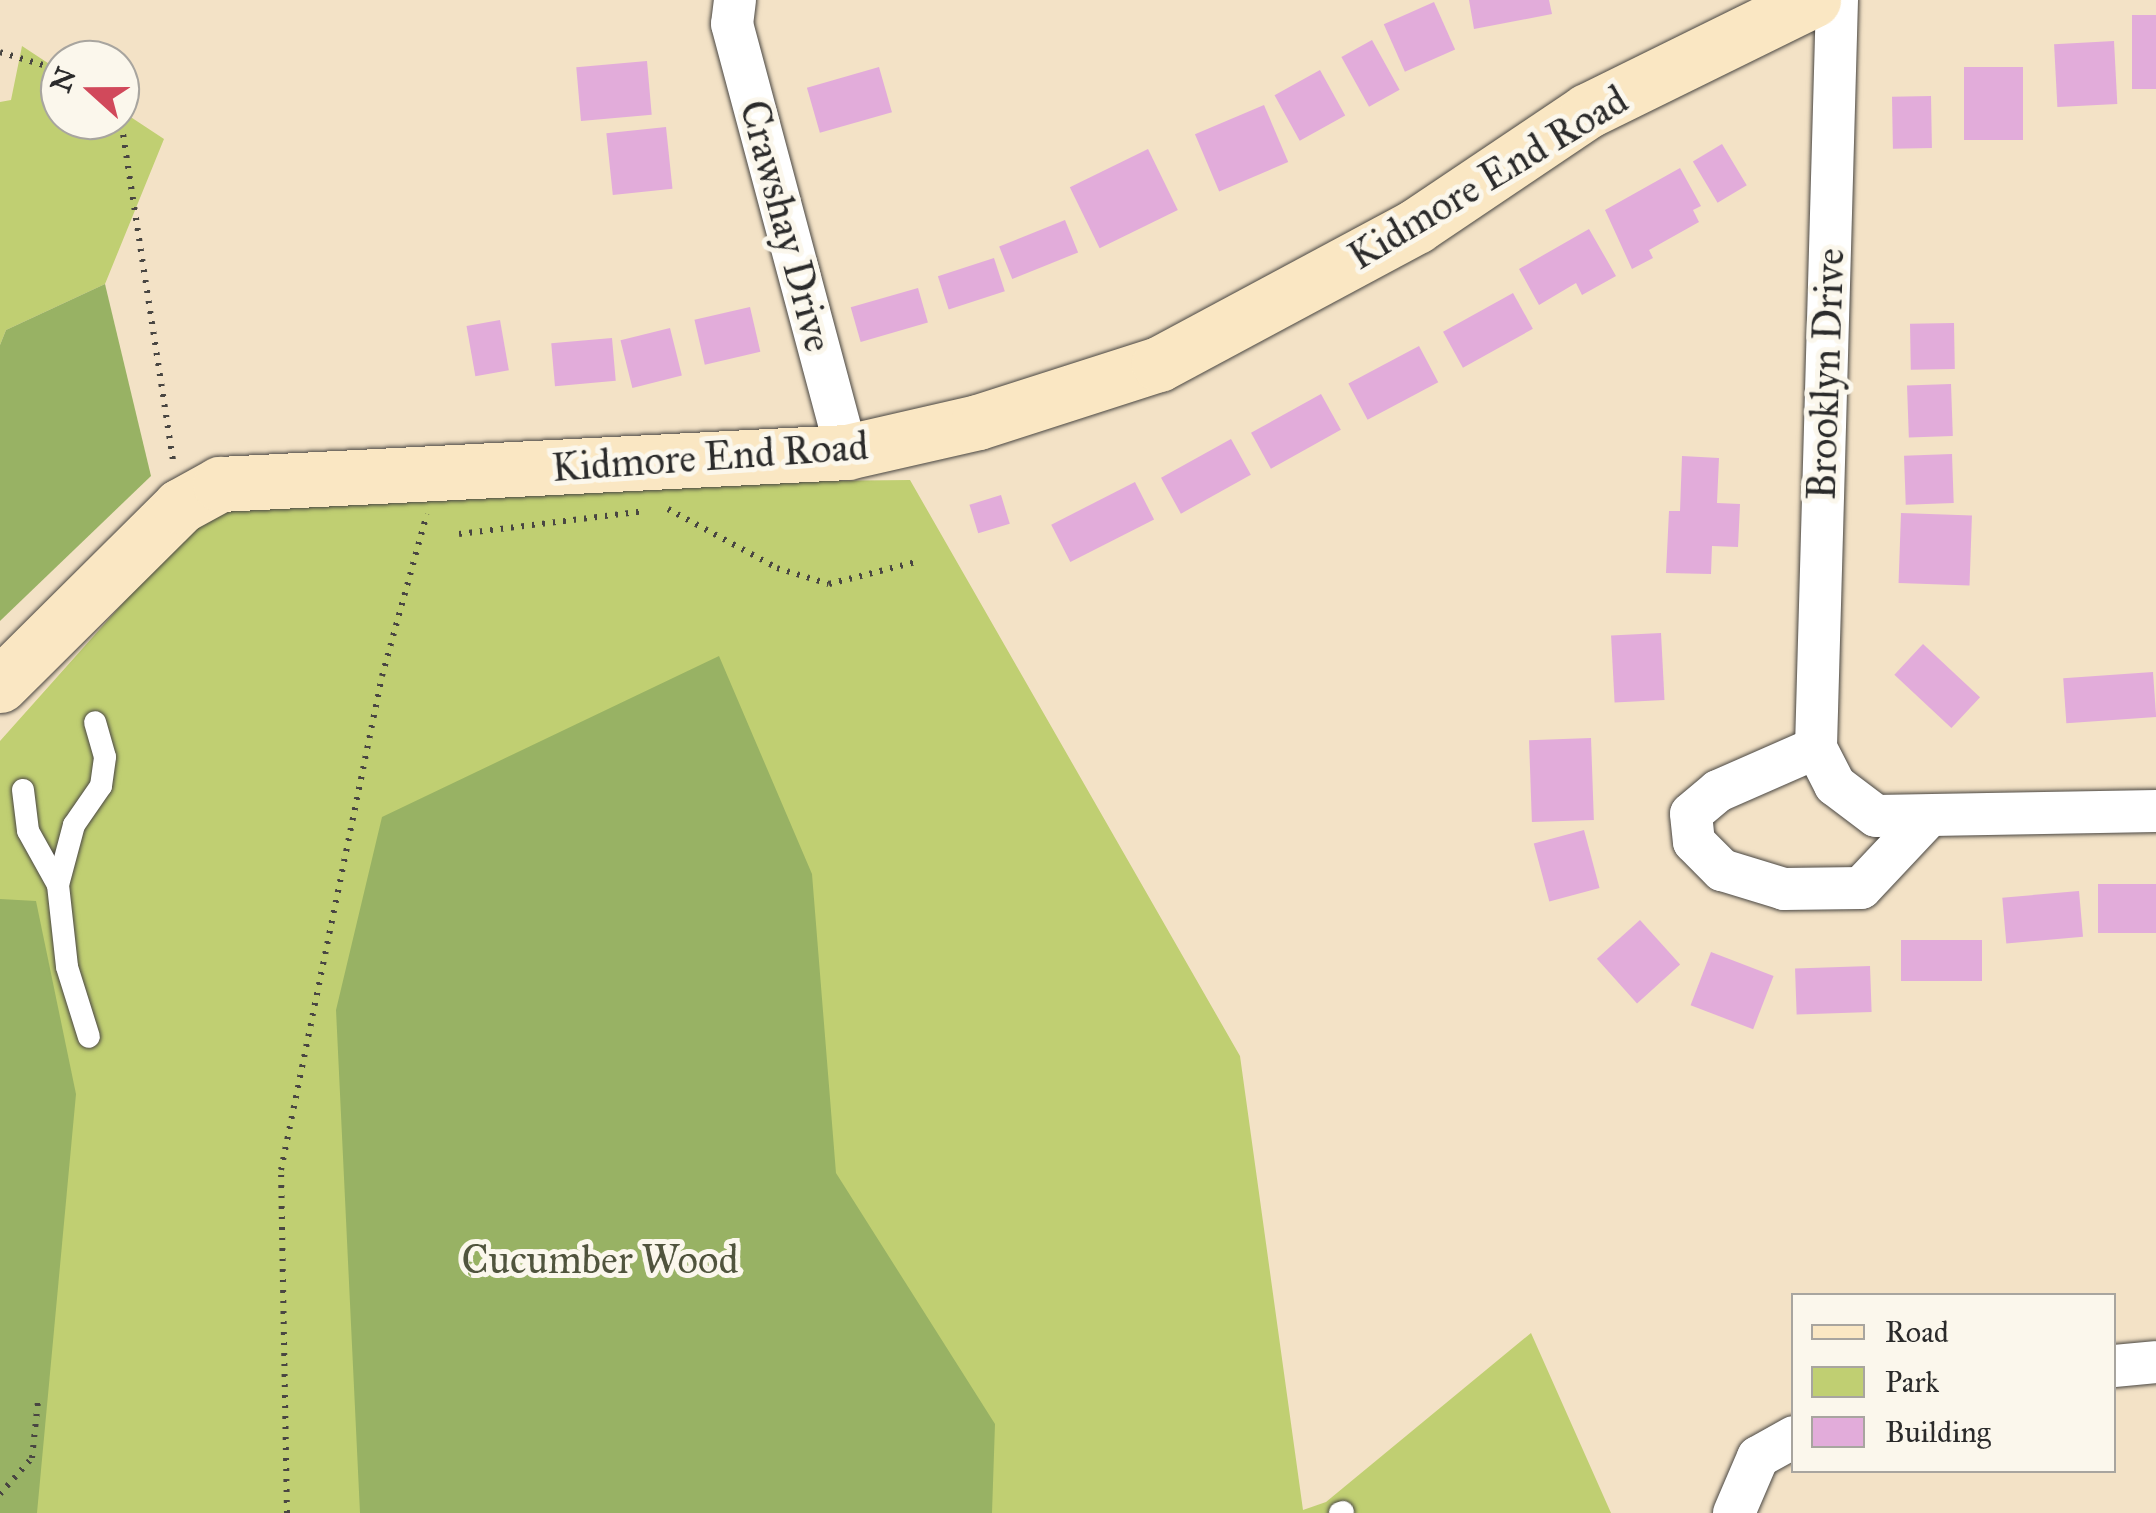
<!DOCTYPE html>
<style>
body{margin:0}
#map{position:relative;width:2156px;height:1513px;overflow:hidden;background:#f3e2c6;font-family:"IM FELL Great Primer",serif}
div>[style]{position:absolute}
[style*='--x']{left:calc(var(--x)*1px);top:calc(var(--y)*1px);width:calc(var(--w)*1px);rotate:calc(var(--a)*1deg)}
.green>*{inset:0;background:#c0cf72}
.forest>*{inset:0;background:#98b264}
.building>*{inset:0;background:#e2acda;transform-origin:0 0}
.path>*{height:6px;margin-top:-3px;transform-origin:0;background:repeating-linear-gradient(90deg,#494642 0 2.5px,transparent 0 10.5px)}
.roads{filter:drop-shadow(0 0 2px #494642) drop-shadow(0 0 2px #494642)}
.lane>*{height:22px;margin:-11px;padding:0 11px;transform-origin:11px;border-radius:11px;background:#fff}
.street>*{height:42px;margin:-21px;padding:0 21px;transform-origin:21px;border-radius:21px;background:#fff}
.secondary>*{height:55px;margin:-27.5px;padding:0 27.5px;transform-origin:27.5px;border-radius:27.5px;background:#fae7c3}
span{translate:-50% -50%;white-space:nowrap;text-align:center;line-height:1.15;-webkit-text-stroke:10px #fbf7ec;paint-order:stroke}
.street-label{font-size:40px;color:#2b2b2b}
.park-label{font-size:40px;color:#50543d}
.legend{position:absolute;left:1791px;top:1293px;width:325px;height:180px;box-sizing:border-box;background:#fbf7ec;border:2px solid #a8a59f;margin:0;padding:12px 18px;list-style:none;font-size:30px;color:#2b2b2b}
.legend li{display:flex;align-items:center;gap:20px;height:50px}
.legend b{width:50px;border:2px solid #a8a59f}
.north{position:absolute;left:40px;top:40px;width:100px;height:100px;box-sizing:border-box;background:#fbf7ec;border:2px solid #a8a59f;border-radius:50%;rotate:291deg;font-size:28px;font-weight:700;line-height:40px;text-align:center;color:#2b2b2b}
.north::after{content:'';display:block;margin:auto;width:35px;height:45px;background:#d1495b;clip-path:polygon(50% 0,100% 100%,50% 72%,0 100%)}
</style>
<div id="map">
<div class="green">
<div style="clip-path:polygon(22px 46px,60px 71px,60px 120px,120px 120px,120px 110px,164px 139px,105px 284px,6px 330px,0 345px,0 102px,11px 100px)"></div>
<div style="clip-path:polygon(910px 480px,1240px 1056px,1303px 1510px,1326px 1502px,1531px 1333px,1611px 1513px,0 1513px,0 741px,182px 537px,226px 501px,436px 485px)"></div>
</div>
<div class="forest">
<div style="clip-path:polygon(105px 284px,151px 476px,0 621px,0 345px,6px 330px)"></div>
<div style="clip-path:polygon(719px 656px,812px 874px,836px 1173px,995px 1424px,992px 1513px,360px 1513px,336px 1010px,382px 817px)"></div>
<div style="clip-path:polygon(0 899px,36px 901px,76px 1094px,37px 1513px,0 1513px)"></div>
</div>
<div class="building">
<div style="clip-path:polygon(1469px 0,1549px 0,1552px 14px,1474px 29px)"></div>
<div style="left:1434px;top:2px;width:52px;height:55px;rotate:66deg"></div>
<div style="left:2156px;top:15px;width:74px;height:24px;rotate:90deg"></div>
<div style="left:1372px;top:40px;width:57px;height:35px;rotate:61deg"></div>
<div style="left:2114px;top:41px;width:63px;height:60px;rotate:87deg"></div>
<div style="left:647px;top:61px;width:54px;height:71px;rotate:85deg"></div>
<div style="left:879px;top:67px;width:47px;height:75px;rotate:74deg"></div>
<div style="left:1964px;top:67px;width:59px;height:73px"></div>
<div style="left:1320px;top:70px;width:52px;height:52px;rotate:61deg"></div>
<div style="left:1931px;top:96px;width:52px;height:39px;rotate:89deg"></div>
<div style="left:1264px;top:105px;width:62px;height:75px;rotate:67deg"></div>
<div style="left:666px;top:127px;width:62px;height:60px;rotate:84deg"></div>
<div style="left:1722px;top:144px;width:48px;height:34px;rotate:59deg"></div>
<div style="left:1148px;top:149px;width:68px;height:87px;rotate:64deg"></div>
<div style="clip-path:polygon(1680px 168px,1701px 206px,1693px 210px,1699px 222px,1649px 250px,1653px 258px,1632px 269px,1605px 210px)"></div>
<div style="left:1065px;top:220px;width:35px;height:71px;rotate:68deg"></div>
<div style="clip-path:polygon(1589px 229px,1616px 276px,1582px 295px,1576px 283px,1539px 305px,1519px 269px)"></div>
<div style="left:994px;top:258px;width:35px;height:59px;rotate:72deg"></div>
<div style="left:918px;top:288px;width:36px;height:70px;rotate:74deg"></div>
<div style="left:1513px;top:293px;width:41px;height:80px;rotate:61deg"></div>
<div style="left:750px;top:307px;width:46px;height:57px;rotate:77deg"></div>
<div style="left:500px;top:320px;width:51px;height:34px;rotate:80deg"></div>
<div style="left:1954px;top:323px;width:46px;height:44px;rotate:89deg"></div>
<div style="left:670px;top:328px;width:49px;height:51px;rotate:76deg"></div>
<div style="left:612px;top:338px;width:43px;height:61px;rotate:85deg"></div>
<div style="left:1419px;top:346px;width:41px;height:80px;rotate:62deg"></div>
<div style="left:1951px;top:384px;width:52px;height:44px;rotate:88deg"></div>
<div style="left:1321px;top:394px;width:41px;height:80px;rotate:61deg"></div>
<div style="left:1231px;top:439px;width:41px;height:80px;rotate:61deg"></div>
<div style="left:1952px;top:454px;width:49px;height:48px;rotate:88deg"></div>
<div style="clip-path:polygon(1682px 456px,1719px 458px,1717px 503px,1740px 504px,1738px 547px,1712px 546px,1711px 574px,1666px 573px,1669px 511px,1680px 511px)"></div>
<div style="left:1135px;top:482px;width:42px;height:94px;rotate:63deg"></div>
<div style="left:1001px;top:495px;width:30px;height:33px;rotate:73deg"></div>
<div style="left:1901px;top:513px;width:71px;height:70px;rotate:2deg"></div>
<div style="left:1661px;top:633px;width:67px;height:50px;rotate:87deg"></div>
<div style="left:1923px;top:644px;width:78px;height:42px;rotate:43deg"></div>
<div style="left:2153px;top:672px;width:45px;height:90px;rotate:86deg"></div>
<div style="left:1591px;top:738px;width:82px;height:62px;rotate:88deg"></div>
<div style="left:1584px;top:830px;width:60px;height:52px;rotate:75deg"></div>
<div style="left:2156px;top:884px;width:49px;height:58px;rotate:90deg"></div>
<div style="left:2079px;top:891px;width:46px;height:77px;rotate:85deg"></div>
<div style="left:1640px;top:920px;width:60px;height:58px;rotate:48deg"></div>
<div style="left:1982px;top:940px;width:41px;height:81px;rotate:90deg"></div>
<div style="left:1711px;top:952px;width:67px;height:57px;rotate:21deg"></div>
<div style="left:1870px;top:966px;width:46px;height:75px;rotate:88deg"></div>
</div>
<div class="path">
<div style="--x:0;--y:52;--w:63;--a:16.7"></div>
<div style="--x:120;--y:114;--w:350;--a:81.3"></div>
<div style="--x:668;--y:509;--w:124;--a:28.4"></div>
<div style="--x:777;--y:568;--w:54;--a:17.1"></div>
<div style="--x:829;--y:584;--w:94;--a:-14.2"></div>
<div style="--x:459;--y:534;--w:188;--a:-7"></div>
<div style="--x:0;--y:1494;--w:48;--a:-48.4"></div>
<div style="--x:32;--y:1458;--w:57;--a:-84"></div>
<div style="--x:287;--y:1513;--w:343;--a:-91"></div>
<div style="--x:281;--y:1170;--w:504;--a:-78.44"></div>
<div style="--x:382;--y:676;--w:168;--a:-74.5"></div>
</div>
<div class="roads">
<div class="lane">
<div style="--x:23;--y:790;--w:41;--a:83"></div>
<div style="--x:28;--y:831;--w:62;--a:60.9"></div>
<div style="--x:58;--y:885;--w:82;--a:83.7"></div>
<div style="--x:67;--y:967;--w:73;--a:72.6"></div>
<div style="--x:58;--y:885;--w:62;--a:-75.1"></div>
<div style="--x:74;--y:825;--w:47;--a:-55.3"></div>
<div style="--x:101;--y:786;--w:29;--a:-82"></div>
<div style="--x:105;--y:757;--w:36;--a:-106"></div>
<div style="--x:1340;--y:1513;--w:3;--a:-18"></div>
</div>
<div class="street">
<div style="--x:735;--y:0;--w:24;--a:97"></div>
<div style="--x:732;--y:24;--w:443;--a:75"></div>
<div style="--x:1837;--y:0;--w:748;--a:91.61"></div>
<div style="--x:1816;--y:748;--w:42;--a:62.8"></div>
<div style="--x:1835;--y:785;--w:51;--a:37.1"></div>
<div style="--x:1876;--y:816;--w:280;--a:-1"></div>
<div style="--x:1816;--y:748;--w:107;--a:156.3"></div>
<div style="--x:1718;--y:791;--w:35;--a:140"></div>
<div style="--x:1691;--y:814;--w:28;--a:84"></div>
<div style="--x:1694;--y:842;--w:40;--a:45"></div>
<div style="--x:1722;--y:870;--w:65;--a:17"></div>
<div style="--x:1784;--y:889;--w:77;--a:-0.7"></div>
<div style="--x:1861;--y:888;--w:95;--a:-46.7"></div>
<div style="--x:2114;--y:1366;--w:42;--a:-5.4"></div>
<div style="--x:1734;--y:1513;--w:61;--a:-66.8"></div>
<div style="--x:1758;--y:1457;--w:41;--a:-29.1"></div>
</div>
<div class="secondary">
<div style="--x:0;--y:685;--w:254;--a:-44.8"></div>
<div style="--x:180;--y:506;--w:46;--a:-28.8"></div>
<div style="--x:220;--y:484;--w:628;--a:-2.92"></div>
<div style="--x:847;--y:452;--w:134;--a:-12.9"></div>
<div style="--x:978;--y:422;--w:190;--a:-17.8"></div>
<div style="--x:1159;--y:364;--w:292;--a:-28.2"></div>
<div style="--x:1416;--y:226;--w:206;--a:-33.9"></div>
<div style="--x:1587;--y:111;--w:252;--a:-26.2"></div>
</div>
</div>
<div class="street-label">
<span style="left:1488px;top:178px;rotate:-31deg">Kidmore End Road</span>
<span style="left:786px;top:226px;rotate:75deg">Crawshay Drive</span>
<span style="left:1826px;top:374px;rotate:-88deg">Brooklyn Drive</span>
<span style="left:710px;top:457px;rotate:-4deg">Kidmore End Road</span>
</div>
<div class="park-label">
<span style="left:600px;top:1260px">Cucumber Wood</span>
</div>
<ul class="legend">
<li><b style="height:12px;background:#fae7c3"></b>Road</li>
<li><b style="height:28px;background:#c0cf72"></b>Park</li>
<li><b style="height:28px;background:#e2acda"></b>Building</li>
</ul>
<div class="north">N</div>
</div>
